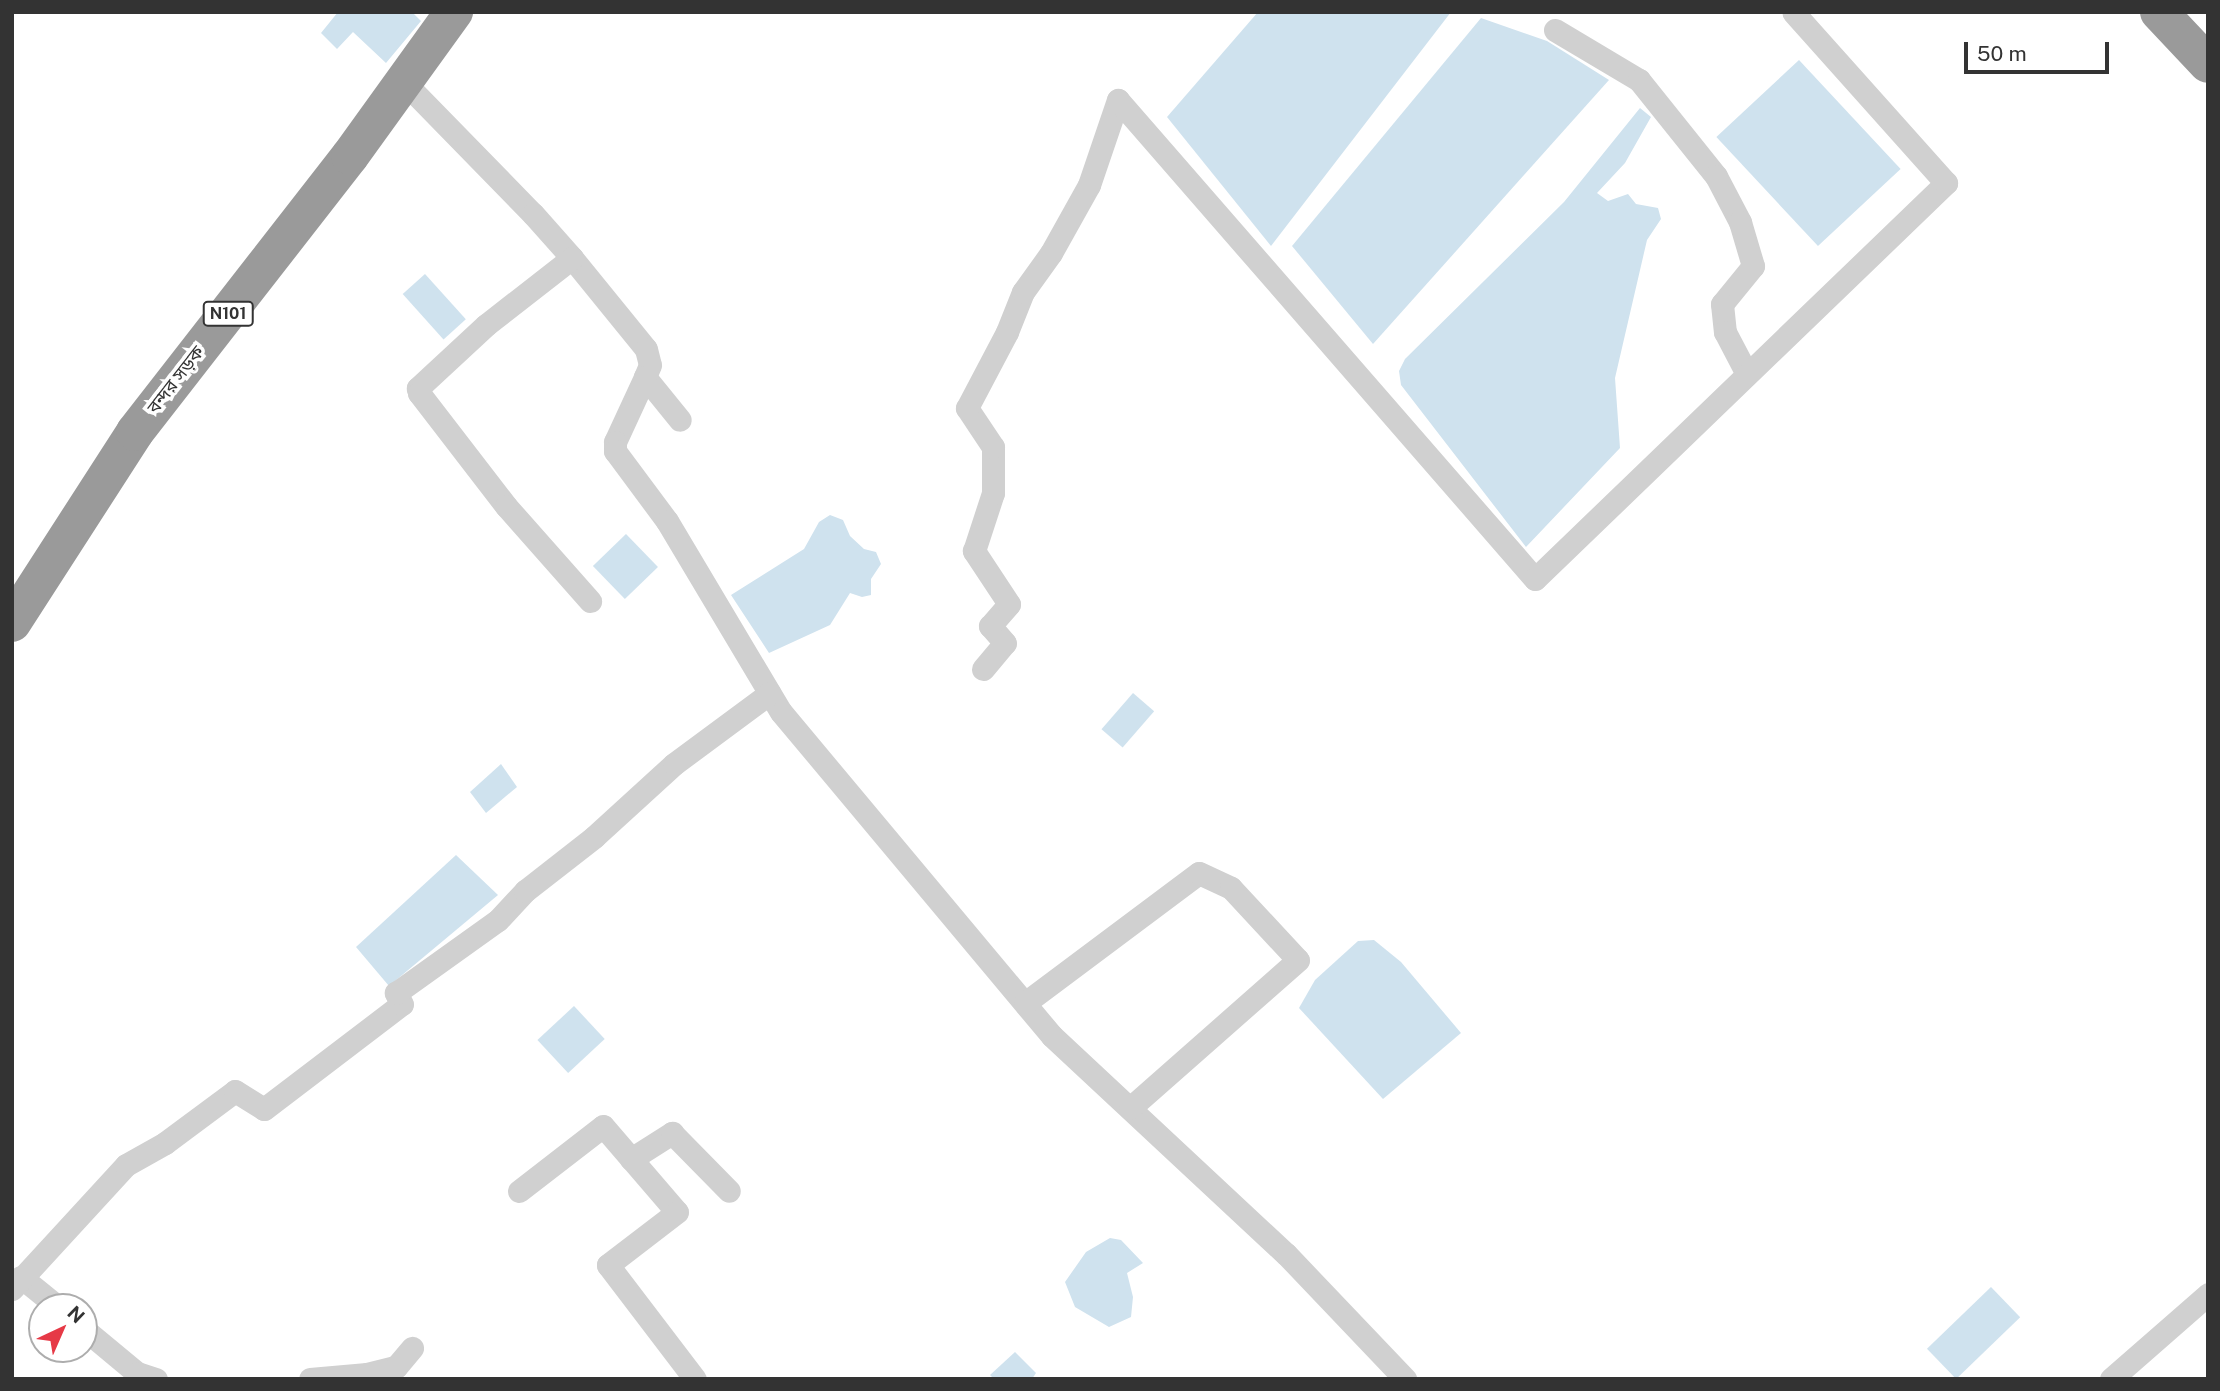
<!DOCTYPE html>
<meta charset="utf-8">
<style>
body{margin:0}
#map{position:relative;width:2220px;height:1391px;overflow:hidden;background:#fff;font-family:"Public Sans","Noto Sans Bengali",sans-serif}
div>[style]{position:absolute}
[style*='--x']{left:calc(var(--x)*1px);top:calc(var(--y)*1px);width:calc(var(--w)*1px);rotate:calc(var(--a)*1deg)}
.water>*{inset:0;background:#cfe2ee;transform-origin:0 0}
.street>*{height:23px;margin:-11.5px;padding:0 11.5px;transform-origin:11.5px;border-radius:11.5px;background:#d0d0d0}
.highway>*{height:38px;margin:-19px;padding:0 19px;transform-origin:19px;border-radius:19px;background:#9a9a9a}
span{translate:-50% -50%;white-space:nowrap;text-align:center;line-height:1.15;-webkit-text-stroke:7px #fff;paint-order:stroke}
.shield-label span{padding:2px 5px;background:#fff;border:2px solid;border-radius:5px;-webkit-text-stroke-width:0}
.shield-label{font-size:16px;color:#333;font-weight:700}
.street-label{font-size:18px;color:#333}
.frame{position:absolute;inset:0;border:14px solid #333;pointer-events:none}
.north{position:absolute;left:28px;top:1293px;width:70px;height:70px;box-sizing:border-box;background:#fff;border:2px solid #adadad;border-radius:50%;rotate:44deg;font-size:19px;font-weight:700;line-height:28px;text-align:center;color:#333}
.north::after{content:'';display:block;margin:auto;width:24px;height:32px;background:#e63946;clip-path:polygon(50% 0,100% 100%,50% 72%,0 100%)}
.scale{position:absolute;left:1964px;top:42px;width:145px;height:32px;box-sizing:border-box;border:4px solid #333;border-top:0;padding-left:9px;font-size:21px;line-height:24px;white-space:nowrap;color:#333;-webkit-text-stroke:5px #fff;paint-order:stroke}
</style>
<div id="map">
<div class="water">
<div style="clip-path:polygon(338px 12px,412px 12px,421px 21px,386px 63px,353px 32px,337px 49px,321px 33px)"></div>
<div style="clip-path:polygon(1258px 12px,1451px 12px,1271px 246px,1167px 117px)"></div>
<div style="clip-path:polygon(1481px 18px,1547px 41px,1609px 80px,1373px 344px,1292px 246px)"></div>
<div style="left:1799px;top:60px;width:149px;height:113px;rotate:47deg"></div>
<div style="clip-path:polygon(1640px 108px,1651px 117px,1625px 163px,1597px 193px,1608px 201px,1628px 194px,1636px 204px,1658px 208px,1661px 219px,1647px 240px,1615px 378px,1620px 448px,1526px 547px,1401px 385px,1399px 371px,1405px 359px,1564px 202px)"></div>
<div style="left:425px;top:274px;width:61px;height:30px;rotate:48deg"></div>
<div style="clip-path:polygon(830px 515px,843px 520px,850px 536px,864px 549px,876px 552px,881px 564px,871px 579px,871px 595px,862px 597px,850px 593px,830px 625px,769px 653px,731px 595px,804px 549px,819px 522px)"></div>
<div style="left:626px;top:534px;width:46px;height:46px;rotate:46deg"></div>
<div style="left:1133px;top:693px;width:28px;height:48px;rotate:41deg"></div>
<div style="clip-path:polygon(501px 764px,517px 787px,486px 813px,470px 792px)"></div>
<div style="clip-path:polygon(456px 855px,498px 895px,389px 986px,356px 947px)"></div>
<div style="clip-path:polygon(1374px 940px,1401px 962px,1461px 1033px,1383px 1099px,1299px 1008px,1315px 980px,1358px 941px)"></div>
<div style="left:574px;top:1006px;width:45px;height:50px;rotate:47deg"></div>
<div style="clip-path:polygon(1110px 1238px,1121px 1240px,1143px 1263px,1127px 1273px,1133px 1297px,1131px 1317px,1109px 1327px,1075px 1307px,1065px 1282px,1086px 1252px)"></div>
<div style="left:1991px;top:1287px;width:42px;height:89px;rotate:46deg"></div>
<div style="clip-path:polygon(1015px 1352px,1036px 1373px,1032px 1379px,994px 1379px,990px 1375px)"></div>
</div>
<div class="street">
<div style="--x:1555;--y:30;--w:98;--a:30.8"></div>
<div style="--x:1639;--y:80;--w:123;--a:51.3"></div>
<div style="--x:1716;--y:176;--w:52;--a:62.4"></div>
<div style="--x:1740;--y:222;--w:46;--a:73.5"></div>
<div style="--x:1753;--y:266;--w:49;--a:129.2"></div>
<div style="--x:1722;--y:304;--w:28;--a:84"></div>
<div style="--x:1725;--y:332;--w:47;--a:62.4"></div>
<div style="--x:405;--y:83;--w:183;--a:45.7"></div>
<div style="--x:533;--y:214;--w:59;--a:48.4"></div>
<div style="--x:572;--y:258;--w:117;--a:50.9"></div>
<div style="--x:646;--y:349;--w:16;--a:76"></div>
<div style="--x:650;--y:365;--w:13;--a:113"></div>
<div style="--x:645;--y:377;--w:55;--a:50.9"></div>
<div style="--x:572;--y:258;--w:109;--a:142.1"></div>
<div style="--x:486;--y:325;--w:93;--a:137.2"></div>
<div style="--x:418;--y:388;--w:5;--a:79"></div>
<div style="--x:419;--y:393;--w:143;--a:52.4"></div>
<div style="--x:506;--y:506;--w:127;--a:48.5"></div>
<div style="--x:645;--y:377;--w:72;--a:114.8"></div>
<div style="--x:615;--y:442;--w:9;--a:90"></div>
<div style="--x:615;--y:451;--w:87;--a:53.4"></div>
<div style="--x:667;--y:521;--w:222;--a:59.2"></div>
<div style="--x:781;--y:712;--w:422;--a:50.1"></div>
<div style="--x:1052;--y:1036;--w:320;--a:43"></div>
<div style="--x:1286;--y:1254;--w:173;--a:46.4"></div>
<div style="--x:983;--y:669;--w:34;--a:-50"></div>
<div style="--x:1005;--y:643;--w:23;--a:-131"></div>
<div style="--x:990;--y:626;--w:29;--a:-49"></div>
<div style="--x:1009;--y:604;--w:64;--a:-123.4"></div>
<div style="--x:974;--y:551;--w:61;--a:-71.9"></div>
<div style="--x:993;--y:493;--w:46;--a:-90"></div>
<div style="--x:993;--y:447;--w:47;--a:-123.7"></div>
<div style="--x:967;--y:408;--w:86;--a:-62.2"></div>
<div style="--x:1007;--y:332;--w:43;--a:-68.2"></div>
<div style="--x:1023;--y:292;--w:48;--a:-54.3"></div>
<div style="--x:1051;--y:253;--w:78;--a:-60.8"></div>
<div style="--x:1089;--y:185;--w:90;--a:-71.2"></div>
<div style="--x:1118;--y:100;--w:635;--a:48.96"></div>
<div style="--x:1535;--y:579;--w:571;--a:-43.94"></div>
<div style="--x:1946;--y:183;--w:229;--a:-131.8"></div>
<div style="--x:1025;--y:1003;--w:217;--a:-36.8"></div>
<div style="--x:1199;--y:873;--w:35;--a:25"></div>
<div style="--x:1231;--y:888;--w:98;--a:47.1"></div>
<div style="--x:1298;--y:960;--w:224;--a:138.6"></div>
<div style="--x:631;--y:1159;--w:49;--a:-32.4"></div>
<div style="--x:672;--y:1133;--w:81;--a:45.5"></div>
<div style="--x:519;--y:1191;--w:106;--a:-37.7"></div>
<div style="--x:603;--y:1126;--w:113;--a:49.3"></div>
<div style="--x:677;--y:1212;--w:87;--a:142.5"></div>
<div style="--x:608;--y:1265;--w:143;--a:52.7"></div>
<div style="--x:21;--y:1277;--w:48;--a:39"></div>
<div style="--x:12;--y:1289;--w:168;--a:-47.4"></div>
<div style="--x:126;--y:1165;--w:45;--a:-29.4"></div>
<div style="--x:165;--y:1143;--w:87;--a:-36.6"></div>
<div style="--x:235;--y:1091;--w:34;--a:32"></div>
<div style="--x:264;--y:1109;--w:173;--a:-37.3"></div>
<div style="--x:402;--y:1004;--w:13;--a:-119"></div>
<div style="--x:396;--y:993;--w:125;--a:-35.6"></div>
<div style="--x:498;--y:920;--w:40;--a:-47"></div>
<div style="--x:525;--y:891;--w:88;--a:-38"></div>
<div style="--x:594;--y:837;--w:108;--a:-42.4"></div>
<div style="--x:674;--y:764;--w:119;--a:-36.5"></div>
<div style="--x:84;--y:1329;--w:69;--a:39.7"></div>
<div style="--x:137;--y:1373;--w:20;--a:18"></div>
<div style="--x:310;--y:1379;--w:57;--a:-5"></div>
<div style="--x:367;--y:1374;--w:30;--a:-14"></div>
<div style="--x:396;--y:1367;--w:25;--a:-50"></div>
<div style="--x:2111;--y:1379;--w:129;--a:-41.2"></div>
</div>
<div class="highway">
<div style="--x:2159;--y:12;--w:71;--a:46.7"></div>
<div style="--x:12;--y:623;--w:227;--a:-57.2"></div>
<div style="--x:135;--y:432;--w:350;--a:-52.1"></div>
<div style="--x:350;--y:156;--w:178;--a:-54.2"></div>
</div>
<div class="shield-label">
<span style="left:228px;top:314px">N101</span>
</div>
<div class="street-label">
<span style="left:176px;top:380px;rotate:-52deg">বন্দর সড়ক</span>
</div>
<div class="frame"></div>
<div class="north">N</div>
<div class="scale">50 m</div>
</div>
